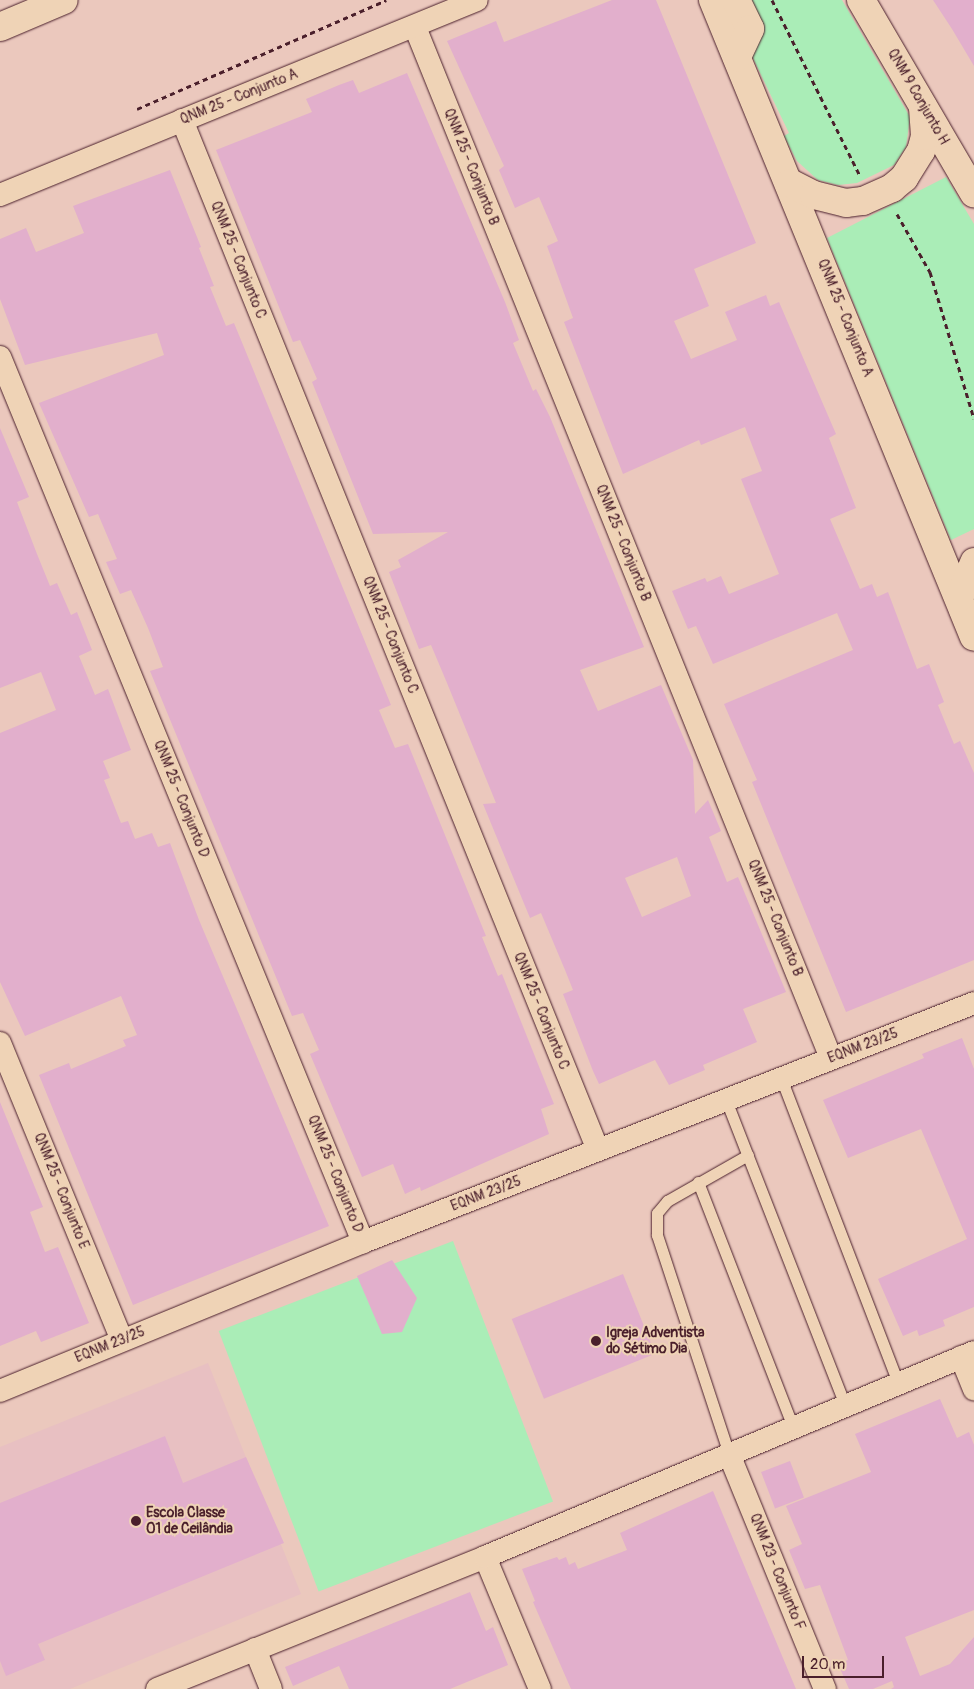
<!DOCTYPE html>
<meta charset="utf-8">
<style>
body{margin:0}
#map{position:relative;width:974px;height:1689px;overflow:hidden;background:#ebc8bd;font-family:Pangolin,sans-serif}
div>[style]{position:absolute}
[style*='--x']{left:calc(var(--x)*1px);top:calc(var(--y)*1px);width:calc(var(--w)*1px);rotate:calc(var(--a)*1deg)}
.built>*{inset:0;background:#e8c0c2}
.green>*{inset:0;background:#aaedb7;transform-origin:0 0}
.building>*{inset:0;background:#e2afcc;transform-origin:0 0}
.path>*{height:3px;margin-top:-1.5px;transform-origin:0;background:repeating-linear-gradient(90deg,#4a1f2b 0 5px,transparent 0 9px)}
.roads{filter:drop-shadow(0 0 1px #4a1f2b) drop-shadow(0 0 1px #4a1f2b)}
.lane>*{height:11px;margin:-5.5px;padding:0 5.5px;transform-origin:5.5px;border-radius:5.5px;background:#efd3b6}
.street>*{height:22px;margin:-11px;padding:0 11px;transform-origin:11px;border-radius:11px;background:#efd3b6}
.secondary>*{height:28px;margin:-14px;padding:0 14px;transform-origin:14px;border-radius:14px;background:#efd3b6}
.primary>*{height:28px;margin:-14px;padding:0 14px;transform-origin:14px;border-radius:14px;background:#efd3b6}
.dots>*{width:14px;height:14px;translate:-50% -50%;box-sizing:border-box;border:2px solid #efd3b6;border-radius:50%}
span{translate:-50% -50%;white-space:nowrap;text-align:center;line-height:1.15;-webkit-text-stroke:4px #efd3b6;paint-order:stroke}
.street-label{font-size:14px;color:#4a1f2b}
.poi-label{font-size:14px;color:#4a1f2b;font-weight:700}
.left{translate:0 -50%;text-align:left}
.scale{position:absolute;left:802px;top:1656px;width:82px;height:22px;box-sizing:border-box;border:2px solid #4a1f2b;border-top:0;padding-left:6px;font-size:15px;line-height:18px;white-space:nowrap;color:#4a1f2b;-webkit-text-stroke:4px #efd3b6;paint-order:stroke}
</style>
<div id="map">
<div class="built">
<div style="clip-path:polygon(208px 1363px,301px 1594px,70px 1689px,0 1689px,0 1447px)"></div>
</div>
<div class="green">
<div style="clip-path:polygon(747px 0,842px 0,910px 117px,906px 147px,894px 165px,857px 183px,838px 185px,818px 180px,797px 161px,784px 136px,789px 133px,749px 50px)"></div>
<div style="clip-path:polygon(946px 177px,974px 224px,974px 529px,951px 540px,827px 238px)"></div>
<div style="left:453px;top:1241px;width:279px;height:251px;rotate:69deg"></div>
</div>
<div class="building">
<div style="clip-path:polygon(612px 0,656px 0,756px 243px,694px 269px,709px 306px,674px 321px,691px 359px,737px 340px,725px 312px,766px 295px,770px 306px,779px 302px,836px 434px,829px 438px,856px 508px,830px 519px,860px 589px,872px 584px,877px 597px,888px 592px,917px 669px,929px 664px,944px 702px,938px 705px,954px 744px,960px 741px,974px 773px,974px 960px,846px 1012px,752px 782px,757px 780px,724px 704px,853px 650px,837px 613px,713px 664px,696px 626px,688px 629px,672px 591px,705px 578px,707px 582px,721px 576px,729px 594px,779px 574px,741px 479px,762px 471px,745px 427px,701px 445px,699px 440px,623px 474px,564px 322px,573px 318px,547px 246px,558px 241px,539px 197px,515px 208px,499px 170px,504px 166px,447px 41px,496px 21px,504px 42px)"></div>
<div style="clip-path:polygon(933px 0,974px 0,974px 66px,952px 29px)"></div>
<div style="clip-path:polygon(evenodd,407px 73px,505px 302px,519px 340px,513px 343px,533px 391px,536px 389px,550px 417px,644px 647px,580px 670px,598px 711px,661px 685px,693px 760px,695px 814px,708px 800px,721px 831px,709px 837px,727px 882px,738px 877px,786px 992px,743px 1009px,757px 1042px,703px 1065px,705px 1070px,669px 1085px,655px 1060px,599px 1084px,593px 1071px,563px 994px,573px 990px,565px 970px,541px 913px,530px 918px,483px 804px,496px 803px,447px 683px,431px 645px,419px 649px,389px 572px,401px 567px,398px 560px,448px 532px,373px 534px,312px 382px,317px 379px,300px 340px,293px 342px,216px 150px,312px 112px,306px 99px,339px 85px,353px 80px,359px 93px,407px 73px,677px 857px,691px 896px,642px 917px,625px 878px,677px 857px)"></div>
<div style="clip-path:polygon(170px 170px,201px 247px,199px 248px,214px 286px,210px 287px,226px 326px,234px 323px,391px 705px,379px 710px,395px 748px,408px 744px,486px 936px,482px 937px,498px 976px,502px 974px,554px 1104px,541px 1109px,549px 1134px,421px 1191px,420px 1187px,405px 1194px,393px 1164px,362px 1177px,310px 1054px,319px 1050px,303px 1013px,292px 1016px,150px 671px,163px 667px,148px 628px,131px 590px,120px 594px,106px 562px,117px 559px,98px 514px,89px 517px,39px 403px,164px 355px,157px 333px,25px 365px,0 299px,0 239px,26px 228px,36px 252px,84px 233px,73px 206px)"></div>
<div style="clip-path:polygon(0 428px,29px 497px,17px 502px,37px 554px,50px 586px,57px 583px,71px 615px,77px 612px,92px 650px,79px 656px,95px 695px,108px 689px,131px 750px,103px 761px,110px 778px,104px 780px,121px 823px,128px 821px,135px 839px,152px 833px,158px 847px,170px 843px,199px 920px,329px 1226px,133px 1305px,39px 1075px,69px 1063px,71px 1069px,126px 1046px,123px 1040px,137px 1035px,121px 996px,25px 1036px,0 982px,0 733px,56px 710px,41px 672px,0 688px)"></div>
<div style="clip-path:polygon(962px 1038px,974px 1069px,974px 1307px,943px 1320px,945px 1326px,919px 1336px,917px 1330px,903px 1336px,878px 1279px,967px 1239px,921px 1129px,848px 1158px,823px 1100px,924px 1058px,922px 1054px)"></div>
<div style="clip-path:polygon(0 1102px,43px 1207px,30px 1212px,45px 1252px,58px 1247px,89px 1323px,41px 1342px,36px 1331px,0 1346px)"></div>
<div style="clip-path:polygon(392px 1260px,417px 1298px,402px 1332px,382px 1334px,357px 1276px)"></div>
<div style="left:623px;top:1274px;width:86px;height:120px;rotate:68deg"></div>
<div style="clip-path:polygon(940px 1399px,957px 1438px,969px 1432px,974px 1445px,974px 1610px,905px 1637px,920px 1676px,950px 1664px,974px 1637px,974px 1689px,891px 1689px,894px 1687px,892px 1681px,873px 1689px,849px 1689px,838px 1664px,848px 1660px,820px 1585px,805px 1589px,789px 1550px,802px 1544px,786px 1506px,871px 1472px,855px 1434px)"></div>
<div style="clip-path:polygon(165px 1436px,183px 1483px,246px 1457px,284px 1543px,38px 1644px,45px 1660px,6px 1676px,0 1661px,0 1503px)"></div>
<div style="left:790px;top:1461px;width:39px;height:31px;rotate:69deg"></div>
<div style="clip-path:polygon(713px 1491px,796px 1689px,571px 1689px,533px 1602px,535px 1601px,522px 1569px,557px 1557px,559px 1560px,566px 1557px,569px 1565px,575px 1562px,578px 1569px,627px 1550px,620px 1533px)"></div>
<div style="clip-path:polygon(470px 1592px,486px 1631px,493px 1627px,508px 1665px,450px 1689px,349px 1689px,339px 1666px,293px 1686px,285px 1667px)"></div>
</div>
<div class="path">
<div style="--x:772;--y:0;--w:195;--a:63.4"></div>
<div style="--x:137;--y:109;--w:272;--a:-23.6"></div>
<div style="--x:897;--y:214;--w:67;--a:60.4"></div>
<div style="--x:930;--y:272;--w:153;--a:73.3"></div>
</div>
<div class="roads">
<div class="lane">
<div style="--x:781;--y:1078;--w:327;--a:69"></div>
<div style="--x:726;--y:1100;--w:328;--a:68.7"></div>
<div style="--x:698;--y:1182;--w:263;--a:68.8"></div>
<div style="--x:729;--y:1454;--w:231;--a:-108.2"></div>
<div style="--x:657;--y:1235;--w:22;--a:-90"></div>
<div style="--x:657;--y:1213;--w:16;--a:-50"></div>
<div style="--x:667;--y:1201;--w:93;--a:-29.6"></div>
</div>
<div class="street">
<div style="--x:415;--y:27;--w:1112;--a:68.03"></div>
<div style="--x:182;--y:120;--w:1111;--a:68.01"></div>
<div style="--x:0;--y:195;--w:515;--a:-22.23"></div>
<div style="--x:0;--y:357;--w:957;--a:67.7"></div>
<div style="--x:0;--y:1043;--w:321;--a:67.7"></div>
<div style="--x:961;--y:1357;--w:35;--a:68"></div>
<div style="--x:0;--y:1391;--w:392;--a:-22.3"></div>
<div style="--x:363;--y:1242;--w:656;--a:-21.36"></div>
<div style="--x:729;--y:1454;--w:254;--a:67.8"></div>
<div style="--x:485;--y:1557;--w:143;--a:67.4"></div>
<div style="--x:255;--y:1649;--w:43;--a:68.2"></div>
<div style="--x:157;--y:1689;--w:354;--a:-21.9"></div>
<div style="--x:485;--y:1557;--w:530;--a:-22.74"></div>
</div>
<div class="secondary">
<div style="--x:713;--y:0;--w:688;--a:67.72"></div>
<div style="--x:736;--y:0;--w:32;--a:64"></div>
<div style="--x:750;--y:29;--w:31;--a:115"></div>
<div style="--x:861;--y:0;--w:224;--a:59.7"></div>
<div style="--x:790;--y:183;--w:27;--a:27"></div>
<div style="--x:814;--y:195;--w:33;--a:14"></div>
<div style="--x:846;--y:203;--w:17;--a:-7"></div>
<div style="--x:863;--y:201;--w:32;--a:-24"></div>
<div style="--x:892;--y:188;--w:16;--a:-40"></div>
<div style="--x:904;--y:178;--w:32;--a:-58"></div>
<div style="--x:921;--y:151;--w:16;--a:-75"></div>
<div style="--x:925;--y:136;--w:29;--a:-94"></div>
<div style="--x:959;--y:598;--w:39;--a:-67"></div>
</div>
<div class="primary">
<div style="--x:0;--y:27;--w:69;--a:-22.9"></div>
</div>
</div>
<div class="dots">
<div style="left:596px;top:1341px;background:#4a1f2b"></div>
<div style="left:136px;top:1521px;background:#4a1f2b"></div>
</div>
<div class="street-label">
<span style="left:239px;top:97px;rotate:-22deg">QNM 25 - Conjunto A</span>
<span style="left:918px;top:97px;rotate:60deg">QNM 9 Conjunto H</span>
<span style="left:471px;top:167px;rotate:68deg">QNM 25 - Conjunto B</span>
<span style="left:238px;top:260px;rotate:68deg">QNM 25 - Conjunto C</span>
<span style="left:845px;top:318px;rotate:68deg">QNM 25 - Conjunto A</span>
<span style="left:623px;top:543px;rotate:68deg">QNM 25 - Conjunto B</span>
<span style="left:390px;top:635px;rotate:68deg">QNM 25 - Conjunto C</span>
<span style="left:181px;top:799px;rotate:68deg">QNM 25 - Conjunto D</span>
<span style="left:775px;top:918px;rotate:68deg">QNM 25 - Conjunto B</span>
<span style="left:541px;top:1011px;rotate:68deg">QNM 25 - Conjunto C</span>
<span style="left:863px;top:1046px;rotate:-21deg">EQNM 23/25</span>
<span style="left:335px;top:1174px;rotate:68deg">QNM 25 - Conjunto D</span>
<span style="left:61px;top:1191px;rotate:68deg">QNM 25 - Conjunto E</span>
<span style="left:486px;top:1194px;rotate:-21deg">EQNM 23/25</span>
<span style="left:110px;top:1345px;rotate:-22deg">EQNM 23/25</span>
<span style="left:777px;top:1572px;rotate:68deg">QNM 23 - Conjunto F</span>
</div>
<div class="poi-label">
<span class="left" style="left:606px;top:1341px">Igreja Adventista<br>do Sétimo Dia</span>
<span class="left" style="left:146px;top:1521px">Escola Classe<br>01 de Ceilândia</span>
</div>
<div class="scale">20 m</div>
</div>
